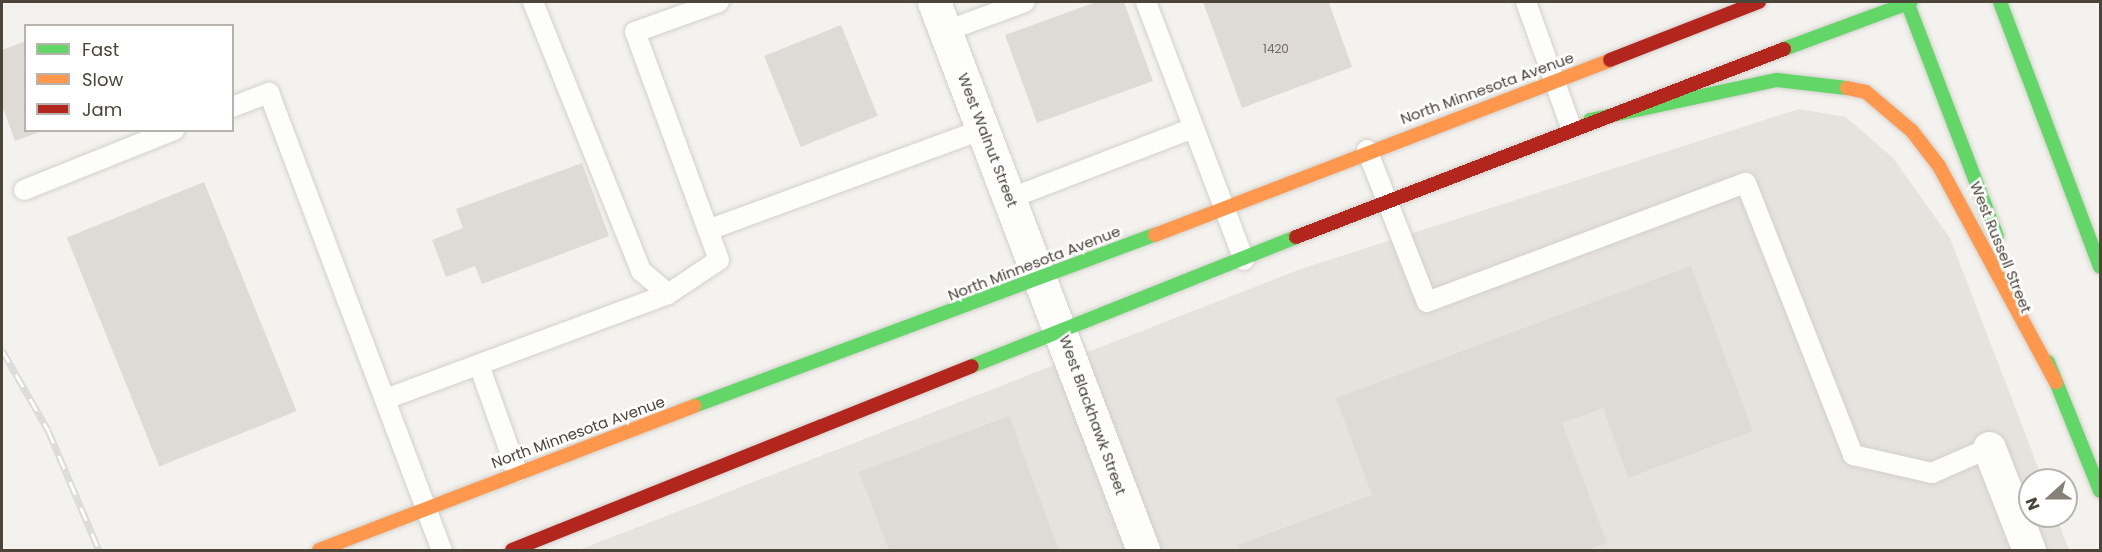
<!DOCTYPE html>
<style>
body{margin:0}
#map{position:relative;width:2102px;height:552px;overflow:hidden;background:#f4f2ee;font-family:Poppins,sans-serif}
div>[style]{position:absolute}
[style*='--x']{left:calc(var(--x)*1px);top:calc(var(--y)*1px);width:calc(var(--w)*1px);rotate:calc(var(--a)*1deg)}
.industrial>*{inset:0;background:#e6e2de}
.building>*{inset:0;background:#dedbd6;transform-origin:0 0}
.roads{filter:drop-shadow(0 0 2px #d2d0cb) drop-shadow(0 0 2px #d2d0cb)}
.lane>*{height:20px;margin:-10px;padding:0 10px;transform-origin:10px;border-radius:10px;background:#fdfdfc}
.street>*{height:33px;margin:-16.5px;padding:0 16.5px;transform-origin:16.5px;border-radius:16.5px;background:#fdfdfc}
.fast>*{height:14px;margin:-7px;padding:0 7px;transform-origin:7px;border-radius:7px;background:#63d668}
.slow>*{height:14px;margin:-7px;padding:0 7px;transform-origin:7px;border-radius:7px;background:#ff974d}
.jam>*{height:14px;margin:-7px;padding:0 7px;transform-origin:7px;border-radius:7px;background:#b3261e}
.rail>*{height:7px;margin-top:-3.5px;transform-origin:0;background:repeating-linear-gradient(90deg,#fff 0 14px,#dbdbda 0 28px);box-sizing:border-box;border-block:2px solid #dbdbda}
span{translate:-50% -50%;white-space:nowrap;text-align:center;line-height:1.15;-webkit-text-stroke:5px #fff;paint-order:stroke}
.number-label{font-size:12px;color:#706a61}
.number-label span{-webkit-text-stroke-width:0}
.street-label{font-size:15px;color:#4b4439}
.frame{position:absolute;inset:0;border:3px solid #4b4439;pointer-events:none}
.legend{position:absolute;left:24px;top:24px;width:210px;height:108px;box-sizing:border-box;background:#fff;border:2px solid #b7b4b0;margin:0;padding:8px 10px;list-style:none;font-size:18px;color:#4b4439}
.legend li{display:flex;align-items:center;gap:12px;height:30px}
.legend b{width:30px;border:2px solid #b7b4b0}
.north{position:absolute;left:2018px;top:468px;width:60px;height:60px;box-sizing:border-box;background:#fff;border:2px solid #b7b4b0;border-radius:50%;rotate:249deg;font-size:16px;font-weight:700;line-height:24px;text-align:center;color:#4b4439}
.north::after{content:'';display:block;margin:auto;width:21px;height:27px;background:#868178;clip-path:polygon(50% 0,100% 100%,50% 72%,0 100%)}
</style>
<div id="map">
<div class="industrial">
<div style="clip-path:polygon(1799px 109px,1846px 117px,1893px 158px,1950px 238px,2043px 480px,2030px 480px,2030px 516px,2056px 516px,2069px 550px,579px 550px,1301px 269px)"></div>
</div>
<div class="building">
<div style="clip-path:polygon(1096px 2px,1124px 2px,1153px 81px,1037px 123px,1005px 35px)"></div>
<div style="clip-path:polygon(1203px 2px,1334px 2px,1329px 3px,1352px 67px,1242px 108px)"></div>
<div style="left:841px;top:25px;width:98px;height:83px;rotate:68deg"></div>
<div style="clip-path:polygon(26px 41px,26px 130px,42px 131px,15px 141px,2px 105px,2px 50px)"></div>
<div style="clip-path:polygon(582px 163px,609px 236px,482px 284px,475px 266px,446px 277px,432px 240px,463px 228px,456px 209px)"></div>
<div style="left:204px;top:182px;width:247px;height:148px;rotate:68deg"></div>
<div style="clip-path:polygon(1691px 266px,1753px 431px,1628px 478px,1603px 408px,1562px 423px,1607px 543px,1586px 550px,1240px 550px,1238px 545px,1372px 495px,1336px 398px)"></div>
<div style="clip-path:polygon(1009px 416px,1059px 550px,889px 550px,859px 472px)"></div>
</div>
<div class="roads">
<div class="lane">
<div style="--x:533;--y:2;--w:290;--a:68.1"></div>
<div style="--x:641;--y:271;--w:35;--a:40"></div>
<div style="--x:1146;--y:2;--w:276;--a:69.2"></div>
<div style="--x:1526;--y:2;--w:133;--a:70.2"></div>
<div style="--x:946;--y:31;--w:84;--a:-20.2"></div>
<div style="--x:232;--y:107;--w:40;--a:-21"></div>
<div style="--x:269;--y:93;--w:489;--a:69.3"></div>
<div style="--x:1367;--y:150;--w:163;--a:68.5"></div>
<div style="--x:1427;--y:302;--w:340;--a:-20.5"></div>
<div style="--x:1746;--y:183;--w:292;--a:68.5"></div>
<div style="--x:1853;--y:455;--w:81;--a:12.8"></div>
<div style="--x:1932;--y:473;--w:62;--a:-23.7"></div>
<div style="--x:24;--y:190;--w:162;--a:-21.8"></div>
<div style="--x:1011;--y:198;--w:195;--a:-21"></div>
<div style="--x:708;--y:230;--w:294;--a:-20.1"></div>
<div style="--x:479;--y:365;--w:113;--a:70.3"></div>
<div style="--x:386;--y:399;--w:301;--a:-20.4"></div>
<div style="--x:668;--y:294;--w:61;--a:-33.7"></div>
<div style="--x:719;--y:260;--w:243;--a:-110.2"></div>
<div style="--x:635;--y:32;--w:89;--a:-19.7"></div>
</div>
<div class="street">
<div style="--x:934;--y:2;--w:587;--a:69.12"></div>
<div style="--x:1989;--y:448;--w:110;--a:68.6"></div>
</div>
<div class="fast">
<div style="--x:1907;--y:2;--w:251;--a:69"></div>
<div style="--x:2000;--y:2;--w:283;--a:69.3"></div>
<div style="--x:1784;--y:49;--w:135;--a:-20.3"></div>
<div style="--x:1590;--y:120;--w:191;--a:-12.1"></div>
<div style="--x:1777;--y:80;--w:70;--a:6.5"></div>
<div style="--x:2048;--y:362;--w:139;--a:68"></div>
<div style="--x:972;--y:366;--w:349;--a:-21.7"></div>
<div style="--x:694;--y:406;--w:492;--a:-20.4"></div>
</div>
<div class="slow">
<div style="--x:1847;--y:88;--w:19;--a:12"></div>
<div style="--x:1866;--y:92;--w:60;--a:40.3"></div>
<div style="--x:1912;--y:131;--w:44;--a:52.4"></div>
<div style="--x:1939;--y:166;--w:246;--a:61.6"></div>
<div style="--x:1155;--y:235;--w:487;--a:-21"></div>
<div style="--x:319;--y:550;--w:402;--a:-21"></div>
</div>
<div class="jam">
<div style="--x:1610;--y:60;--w:160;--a:-21.3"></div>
<div style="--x:1296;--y:237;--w:523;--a:-21.07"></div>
<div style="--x:512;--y:550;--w:495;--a:-21.8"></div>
</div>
</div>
<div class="rail">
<div style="--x:2;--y:350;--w:92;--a:60.1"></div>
<div style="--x:48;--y:430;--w:130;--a:67"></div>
</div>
<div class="number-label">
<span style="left:1276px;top:49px">1420</span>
</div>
<div class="street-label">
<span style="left:1487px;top:88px;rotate:-20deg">North Minnesota Avenue</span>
<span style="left:988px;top:140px;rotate:69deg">West Walnut Street</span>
<span style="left:2001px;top:247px;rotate:68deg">West Russell Street</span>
<span style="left:1034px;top:263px;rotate:-21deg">North Minnesota Avenue</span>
<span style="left:1093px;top:415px;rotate:70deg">West Blackhawk Street</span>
<span style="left:578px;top:432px;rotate:-20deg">North Minnesota Avenue</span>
</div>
<div class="frame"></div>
<ul class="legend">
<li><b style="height:8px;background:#63d668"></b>Fast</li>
<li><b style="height:8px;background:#ff974d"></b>Slow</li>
<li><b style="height:8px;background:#b3261e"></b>Jam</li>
</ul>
<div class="north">N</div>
</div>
